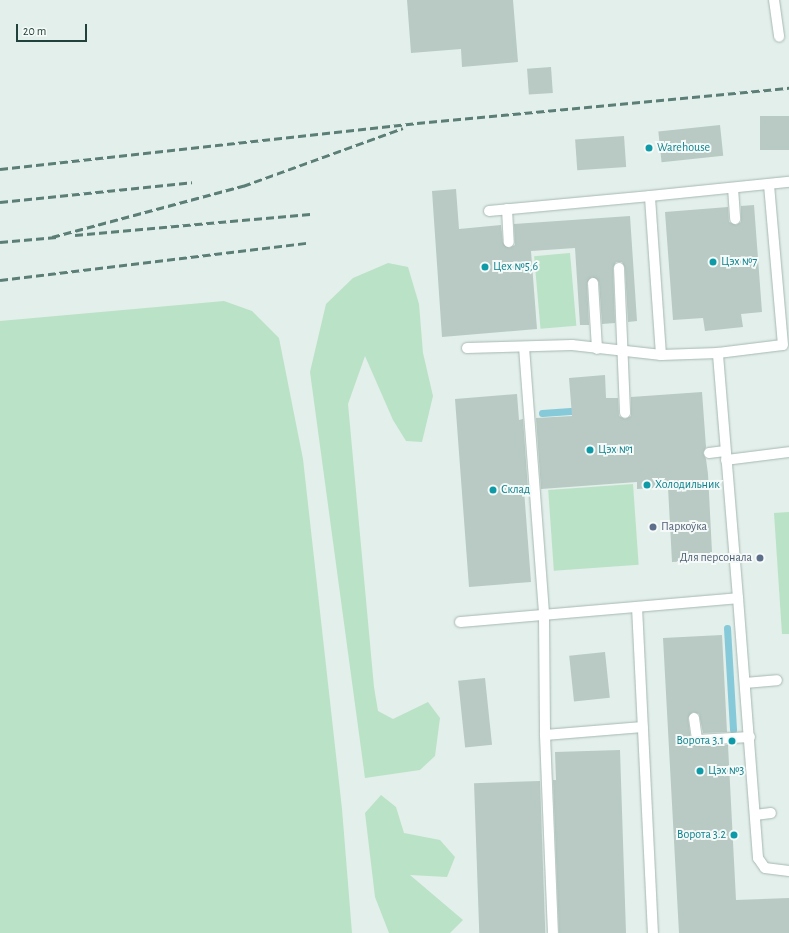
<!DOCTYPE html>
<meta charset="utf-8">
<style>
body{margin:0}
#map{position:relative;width:789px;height:933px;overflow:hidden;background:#e3efea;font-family:"Alegreya Sans",sans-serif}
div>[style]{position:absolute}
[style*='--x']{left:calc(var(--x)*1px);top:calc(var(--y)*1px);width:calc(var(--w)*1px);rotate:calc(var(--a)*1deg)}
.green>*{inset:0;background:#bae2c6;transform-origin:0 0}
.stream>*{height:7px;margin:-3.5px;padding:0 3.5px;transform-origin:3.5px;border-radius:3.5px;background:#86c9d9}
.building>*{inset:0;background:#b8cac3;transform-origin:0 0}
.roads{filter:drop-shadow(0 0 1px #a5b8b2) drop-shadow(0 0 1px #a5b8b2)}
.service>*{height:10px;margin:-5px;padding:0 5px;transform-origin:5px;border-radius:5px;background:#fff}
.rail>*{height:3px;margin-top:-1.5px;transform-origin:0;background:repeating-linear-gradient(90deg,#5b7e76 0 8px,transparent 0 12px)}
.dots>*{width:11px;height:11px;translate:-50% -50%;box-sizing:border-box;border:2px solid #f5faf8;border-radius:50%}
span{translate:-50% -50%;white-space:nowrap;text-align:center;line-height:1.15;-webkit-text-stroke:4px #f5faf8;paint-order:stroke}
.culture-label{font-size:12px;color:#0d838f}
.left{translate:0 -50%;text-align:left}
.right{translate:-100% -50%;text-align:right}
.service-label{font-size:12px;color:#4e5e75}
.scale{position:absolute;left:16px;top:24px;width:71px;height:18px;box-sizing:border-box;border:2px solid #21423a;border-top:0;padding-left:5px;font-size:12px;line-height:14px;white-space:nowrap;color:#21423a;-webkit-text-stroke:3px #f5faf8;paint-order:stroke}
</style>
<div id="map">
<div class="green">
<div style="left:570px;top:253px;width:73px;height:36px;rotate:85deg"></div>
<div style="clip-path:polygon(388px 263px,408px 267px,419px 304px,423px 353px,433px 396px,422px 442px,406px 441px,393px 420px,365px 356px,348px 404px,374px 687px,378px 711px,393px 719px,428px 702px,440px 718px,435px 756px,420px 770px,365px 778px,310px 372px,326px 304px,353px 278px)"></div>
<div style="clip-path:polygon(224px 301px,252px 311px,279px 338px,303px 459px,342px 809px,352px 933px,0 933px,0 321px)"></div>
<div style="left:633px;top:484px;width:81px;height:85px;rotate:86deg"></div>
<div style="clip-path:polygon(789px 512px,789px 634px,782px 634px,774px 513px)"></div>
<div style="clip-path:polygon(381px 795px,396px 807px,404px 833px,440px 840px,455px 857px,447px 877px,410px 875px,463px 920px,450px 933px,389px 933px,375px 897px,365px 813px)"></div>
</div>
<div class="stream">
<div style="--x:542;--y:413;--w:39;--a:-4"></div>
<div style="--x:727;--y:628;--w:102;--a:86.6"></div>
</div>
<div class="building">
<div style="clip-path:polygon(407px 0,513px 0,518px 62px,462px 67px,461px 49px,411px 53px)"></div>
<div style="left:551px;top:67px;width:26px;height:24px;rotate:86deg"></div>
<div style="left:789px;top:116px;width:34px;height:29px;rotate:90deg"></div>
<div style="left:720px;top:125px;width:31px;height:62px;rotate:84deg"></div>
<div style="left:624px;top:136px;width:31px;height:49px;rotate:86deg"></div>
<div style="clip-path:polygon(456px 189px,459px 229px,501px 225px,503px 243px,509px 248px,515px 245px,514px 224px,630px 216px,637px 321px,628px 322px,625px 268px,622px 262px,616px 262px,613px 268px,615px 323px,602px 324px,599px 282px,592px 277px,587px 283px,589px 325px,580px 325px,575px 248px,531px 251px,537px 329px,442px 337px,432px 191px)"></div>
<div style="clip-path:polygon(754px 205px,762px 312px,741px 314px,743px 327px,705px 331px,703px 318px,673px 320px,665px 212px,728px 207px,729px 222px,736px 225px,741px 222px,741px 206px)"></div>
<div style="clip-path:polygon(605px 375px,606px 398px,618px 398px,619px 416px,625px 419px,631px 416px,631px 397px,702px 392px,706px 447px,703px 453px,706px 459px,708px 474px,712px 552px,710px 552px,711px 560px,672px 562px,668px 487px,637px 489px,637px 482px,541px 489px,536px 418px,572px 416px,569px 378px)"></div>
<div style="clip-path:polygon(517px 394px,519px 420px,523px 419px,528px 490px,524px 490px,531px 582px,469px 587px,455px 399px)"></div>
<div style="clip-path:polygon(722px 635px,727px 732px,703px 733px,699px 714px,693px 712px,688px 718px,691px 741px,697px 746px,728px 745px,736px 900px,789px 898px,789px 933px,679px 933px,663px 638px)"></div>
<div style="left:605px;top:652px;width:46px;height:36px;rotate:84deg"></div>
<div style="left:485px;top:678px;width:67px;height:27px;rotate:84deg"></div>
<div style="clip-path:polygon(620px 750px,626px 933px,559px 933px,553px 780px,556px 780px,555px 752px)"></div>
<div style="left:540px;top:781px;width:152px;height:66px;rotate:88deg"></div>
</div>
<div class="roads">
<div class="service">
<div style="--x:774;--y:0;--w:37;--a:82"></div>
<div style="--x:733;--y:188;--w:31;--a:86"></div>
<div style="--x:507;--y:209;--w:33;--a:87"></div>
<div style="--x:489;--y:211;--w:162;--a:-5.3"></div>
<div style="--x:619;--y:268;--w:145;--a:87.6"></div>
<div style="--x:593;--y:283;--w:66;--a:86.5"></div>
<div style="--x:524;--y:347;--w:270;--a:85.7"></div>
<div style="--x:544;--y:616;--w:119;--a:89.5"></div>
<div style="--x:545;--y:735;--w:98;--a:-4.7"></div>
<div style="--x:467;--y:348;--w:105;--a:-1.6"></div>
<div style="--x:572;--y:345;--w:90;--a:6.4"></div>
<div style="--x:661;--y:355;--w:57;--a:-2"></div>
<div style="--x:718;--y:353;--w:65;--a:-7"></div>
<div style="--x:783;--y:345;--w:161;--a:-95"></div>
<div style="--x:661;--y:355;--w:159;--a:-94"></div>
<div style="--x:650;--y:196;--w:140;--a:-5.8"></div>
<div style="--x:709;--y:453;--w:16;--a:-7"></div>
<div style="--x:726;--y:460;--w:64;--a:-7.2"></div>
<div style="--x:738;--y:598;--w:261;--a:85.6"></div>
<div style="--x:758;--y:858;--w:12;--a:55"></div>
<div style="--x:765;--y:868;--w:24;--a:7"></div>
<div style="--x:637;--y:607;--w:326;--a:87.2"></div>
<div style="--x:460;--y:622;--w:279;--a:-4.9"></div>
<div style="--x:738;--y:598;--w:246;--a:-94.7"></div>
<div style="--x:745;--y:683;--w:32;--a:-5"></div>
<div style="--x:694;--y:718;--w:22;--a:82"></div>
<div style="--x:697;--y:740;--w:53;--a:-3.2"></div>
<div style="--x:545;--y:735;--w:198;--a:87.7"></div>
<div style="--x:755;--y:815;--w:16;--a:-7"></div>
</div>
</div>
<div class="rail">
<div style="--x:0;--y:169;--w:420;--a:-6.3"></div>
<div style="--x:417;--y:123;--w:374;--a:-5.4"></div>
<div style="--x:0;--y:202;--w:193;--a:-5.9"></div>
<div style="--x:75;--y:235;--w:236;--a:-5.1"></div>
<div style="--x:52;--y:237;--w:198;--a:-15"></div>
<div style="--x:243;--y:186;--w:170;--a:-19.9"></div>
<div style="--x:0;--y:242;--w:57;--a:-5"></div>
<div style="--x:0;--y:280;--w:309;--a:-6.9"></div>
</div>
<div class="dots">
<div style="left:649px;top:148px;background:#0f9aa8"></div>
<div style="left:713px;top:262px;background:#0f9aa8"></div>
<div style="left:485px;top:267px;background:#0f9aa8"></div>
<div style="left:590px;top:450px;background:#0f9aa8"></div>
<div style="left:647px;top:485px;background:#0f9aa8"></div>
<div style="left:493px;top:490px;background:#0f9aa8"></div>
<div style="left:653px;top:527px;background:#5c6f8a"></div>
<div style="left:760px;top:558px;background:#5c6f8a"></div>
<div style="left:732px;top:741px;background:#0f9aa8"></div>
<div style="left:700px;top:771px;background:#0f9aa8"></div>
<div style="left:734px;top:835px;background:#0f9aa8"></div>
</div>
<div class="culture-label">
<span class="left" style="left:657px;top:148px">Warehouse</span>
<span class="left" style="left:721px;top:262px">Цэх №7</span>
<span class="left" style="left:493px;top:267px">Цех №5,6</span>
<span class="left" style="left:598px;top:450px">Цэх №1</span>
<span class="left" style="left:655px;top:485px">Холодильник</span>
<span class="left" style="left:501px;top:490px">Склад</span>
<span class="right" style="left:724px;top:741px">Ворота 3.1</span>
<span class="left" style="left:708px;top:771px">Цэх №3</span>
<span class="right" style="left:726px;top:835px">Ворота 3.2</span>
</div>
<div class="service-label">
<span class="left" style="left:661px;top:527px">Паркоўка</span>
<span class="right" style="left:752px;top:558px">Для персонала</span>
</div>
<div class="scale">20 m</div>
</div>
